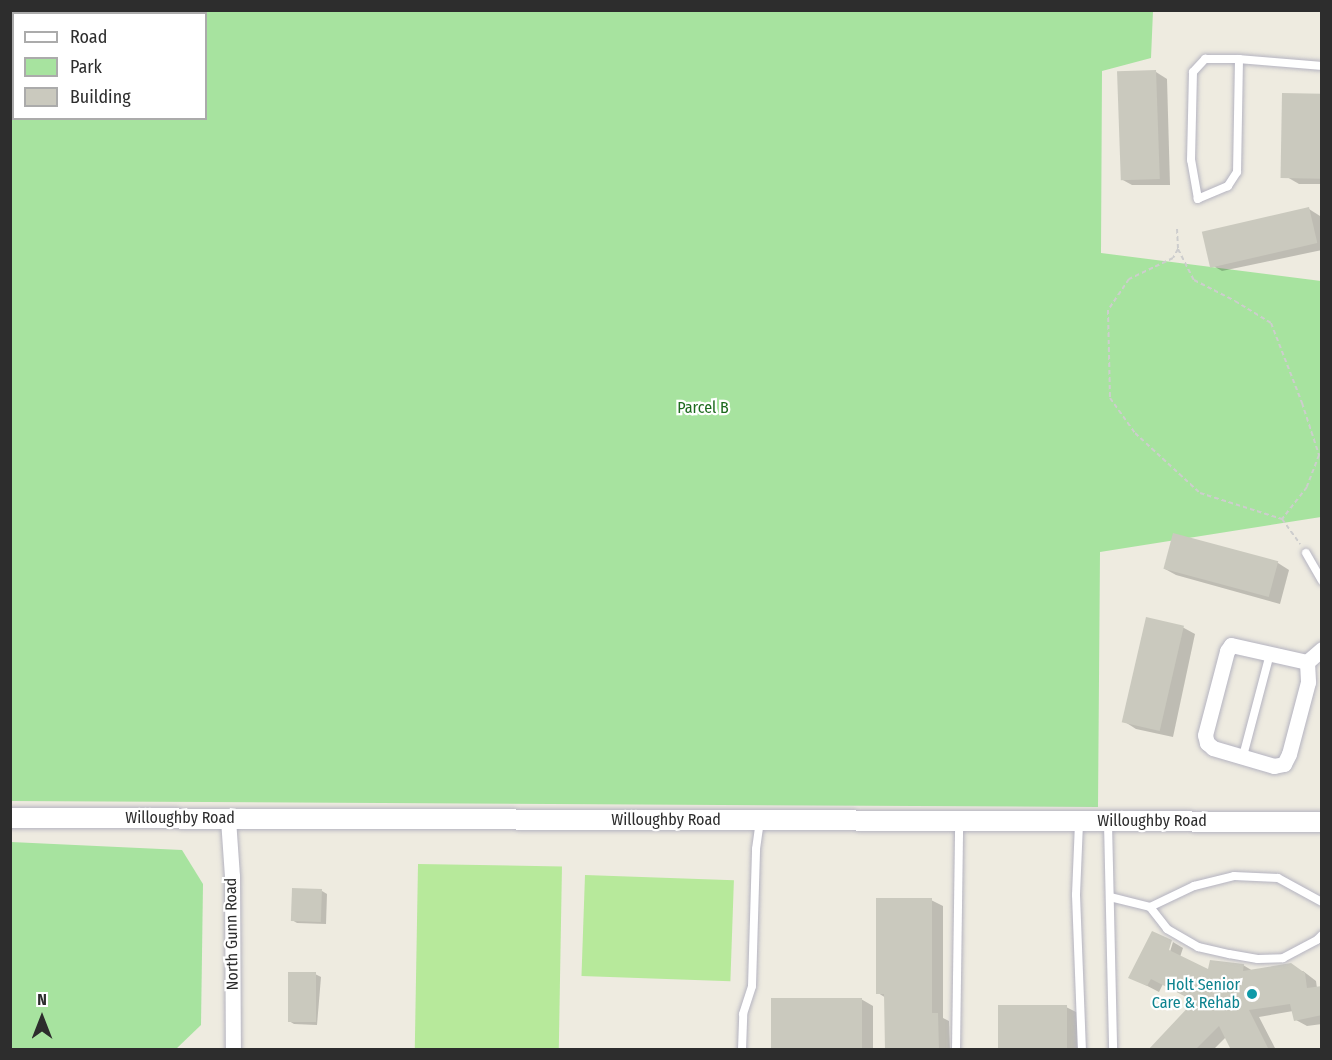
<!DOCTYPE html>
<style>
body{margin:0}
#map{position:relative;width:1332px;height:1060px;overflow:hidden;background:#eeebe0;font-family:"Fira Sans Condensed",sans-serif}
div>[style]{position:absolute}
[style*='--x']{left:calc(var(--x)*1px);top:calc(var(--y)*1px);width:calc(var(--w)*1px);rotate:calc(var(--a)*1deg)}
.green>*{inset:0;background:#a7e39f}
.pitch>*{inset:0;background:#b7e99b;transform-origin:0 0}
.shadow>*{inset:0;background:#0003}
.building>*{inset:0;background:#cac9be;transform-origin:0 0}
.path>*{height:2px;margin-top:-1px;transform-origin:0;background:repeating-linear-gradient(90deg,#cdcdcd 0 4.5px,transparent 0 7.5px)}
.roads{filter:drop-shadow(0 0 2px #b4b3c0) drop-shadow(0 0 2px #b4b3c0)}
.service>*{height:8px;margin:-4px;padding:0 4px;transform-origin:4px;border-radius:4px;background:#fff}
.minor>*{height:15px;margin:-7.5px;padding:0 7.5px;transform-origin:7.5px;border-radius:7.5px;background:#fff}
.tertiary>*{height:20px;margin:-10px;padding:0 10px;transform-origin:10px;border-radius:10px;background:#fff}
.dots>*{width:16px;height:16px;translate:-50% -50%;box-sizing:border-box;border:3px solid #fff;border-radius:50%}
span{translate:-50% -50%;white-space:nowrap;text-align:center;line-height:1.15;-webkit-text-stroke:4.5px #fff;paint-order:stroke}
.park-label{font-size:16px;color:#1d6a1e}
.street-label{font-size:16px;color:#2d2d2d}
.culture-label{font-size:16px;color:#0d838f}
.right{translate:-100% -50%;text-align:right}
.frame{position:absolute;inset:0;border:12px solid #2d2d2d;pointer-events:none}
.legend{position:absolute;left:12px;top:12px;width:195px;height:108px;box-sizing:border-box;background:#fff;border:2px solid #ababab;margin:0;padding:8px 10px;list-style:none;font-size:18px;color:#2d2d2d}
.legend li{display:flex;align-items:center;gap:12px;height:30px}
.legend b{width:30px;border:2px solid #ababab}
.north{position:absolute;left:12px;top:988px;width:60px;height:60px;-webkit-text-stroke:4px #fff;paint-order:stroke;rotate:0deg;font-size:16px;font-weight:700;line-height:24px;text-align:center;color:#2d2d2d}
.north::after{content:'';display:block;margin:auto;width:21px;height:27px;background:#2d2d2d;clip-path:polygon(50% 0,100% 100%,50% 72%,0 100%)}
</style>
<div id="map">
<div class="green">
<div style="clip-path:polygon(evenodd,11px 11px,1153px 11px,1151px 58px,1102px 71px,1101px 253px,1321px 281px,1321px 517px,1100px 552px,1098px 807px,11px 801px,11px 11px,14px 14px,206px 14px,206px 118px,14px 118px,14px 14px)"></div>
<div style="clip-path:polygon(11px 842px,182px 850px,203px 884px,201px 1025px,176px 1049px,11px 1049px)"></div>
</div>
<div class="pitch">
<div style="left:418px;top:864px;width:144px;height:185px;rotate:1deg"></div>
<div style="left:585px;top:875px;width:149px;height:101px;rotate:2deg"></div>
</div>
<div class="shadow">
<div style="clip-path:polygon(1156px 72px,1167px 79px,1170px 185px,1132px 185px,1121px 179px)"></div>
<div style="clip-path:polygon(1322px 95px,1322px 184px,1299px 184px,1287px 177px)"></div>
<div style="clip-path:polygon(1309px 209px,1320px 216px,1322px 250px,1222px 271px,1210px 264px)"></div>
<div style="clip-path:polygon(1174px 535px,1278px 563px,1289px 570px,1280px 604px,1176px 575px,1165px 569px)"></div>
<div style="clip-path:polygon(1147px 619px,1184px 628px,1195px 634px,1173px 737px,1136px 729px,1125px 722px)"></div>
<div style="clip-path:polygon(322px 891px,327px 894px,326px 924px,297px 923px,292px 920px)"></div>
<div style="clip-path:polygon(931px 900px,943px 906px,943px 1018px,949px 1021px,950px 1050px,887px 1050px,886px 998px,878px 993px)"></div>
<div style="clip-path:polygon(1173px 942px,1183px 948px,1180px 957px,1209px 971px,1243px 965px,1253px 971px,1303px 971px,1316px 981px,1317px 988px,1322px 987px,1322px 1024px,1307px 1026px,1296px 1020px,1293px 1011px,1259px 1017px,1276px 1050px,1232px 1050px,1226px 1037px,1213px 1050px,1150px 1050px,1196px 1001px,1163px 984px,1159px 992px,1130px 977px,1168px 958px)"></div>
<div style="clip-path:polygon(315px 974px,321px 977px,317px 1025px,294px 1024px,289px 1021px)"></div>
<div style="clip-path:polygon(861px 999px,873px 1006px,873px 1050px,773px 1050px)"></div>
<div style="clip-path:polygon(1066px 1007px,1078px 1013px,1078px 1050px,1000px 1050px)"></div>
</div>
<div class="building">
<div style="left:1156px;top:70px;width:109px;height:39px;rotate:88deg"></div>
<div style="left:1282px;top:93px;width:40px;height:85px;rotate:1deg"></div>
<div style="left:1309px;top:207px;width:37px;height:110px;rotate:77deg"></div>
<div style="left:1173px;top:533px;width:109px;height:37px;rotate:15deg"></div>
<div style="left:1146px;top:617px;width:39px;height:108px;rotate:13deg"></div>
<div style="left:292px;top:888px;width:30px;height:33px;rotate:2deg"></div>
<div style="clip-path:polygon(876px 898px,932px 898px,932px 1013px,938px 1013px,939px 1050px,885px 1050px,884px 994px,876px 994px)"></div>
<div style="clip-path:polygon(1152px 931px,1172px 940px,1169px 950px,1208px 969px,1210px 960px,1244px 964px,1243px 971px,1291px 963px,1305px 973px,1307px 988px,1322px 986px,1322px 1015px,1294px 1021px,1290px 1004px,1249px 1010px,1269px 1050px,1231px 1050px,1219px 1026px,1195px 1050px,1148px 1050px,1194px 1001px,1151px 979px,1147px 986px,1128px 978px)"></div>
<div style="left:288px;top:972px;width:28px;height:50px"></div>
<div style="left:771px;top:998px;width:91px;height:52px"></div>
<div style="left:1067px;top:1005px;width:45px;height:69px;rotate:90deg"></div>
</div>
<div class="path">
<div style="--x:1177;--y:229;--w:20;--a:87"></div>
<div style="--x:1178;--y:249;--w:10;--a:119"></div>
<div style="--x:1173;--y:258;--w:49;--a:154.5"></div>
<div style="--x:1129;--y:279;--w:37;--a:124"></div>
<div style="--x:1108;--y:310;--w:88;--a:88.7"></div>
<div style="--x:1110;--y:398;--w:43;--a:54.5"></div>
<div style="--x:1135;--y:433;--w:88;--a:42.7"></div>
<div style="--x:1200;--y:493;--w:86;--a:17.6"></div>
<div style="--x:1282;--y:519;--w:31;--a:54"></div>
<div style="--x:1178;--y:249;--w:35;--a:63"></div>
<div style="--x:1194;--y:280;--w:46;--a:27.1"></div>
<div style="--x:1235;--y:301;--w:42;--a:31.4"></div>
<div style="--x:1271;--y:323;--w:86;--a:68.8"></div>
<div style="--x:1302;--y:403;--w:55;--a:71.9"></div>
<div style="--x:1319;--y:455;--w:34;--a:111"></div>
<div style="--x:1307;--y:487;--w:41;--a:128"></div>
</div>
<div class="roads">
<div class="service">
<div style="--x:1205;--y:59;--w:34;--a:0"></div>
<div style="--x:1239;--y:59;--w:113;--a:91"></div>
<div style="--x:1237;--y:172;--w:17;--a:123"></div>
<div style="--x:1228;--y:186;--w:33;--a:157"></div>
<div style="--x:1198;--y:199;--w:40;--a:-100"></div>
<div style="--x:1191;--y:160;--w:88;--a:-88.7"></div>
<div style="--x:1193;--y:72;--w:18;--a:-47"></div>
<div style="--x:1239;--y:59;--w:83;--a:4.8"></div>
<div style="--x:1306;--y:553;--w:32;--a:60"></div>
<div style="--x:1243;--y:756;--w:106;--a:-75.2"></div>
<div style="--x:1079;--y:823;--w:72;--a:92.4"></div>
<div style="--x:1076;--y:895;--w:155;--a:87.8"></div>
<div style="--x:1108;--y:823;--w:227;--a:88.7"></div>
<div style="--x:1110;--y:897;--w:41;--a:14"></div>
<div style="--x:1150;--y:907;--w:28;--a:52"></div>
<div style="--x:1167;--y:929;--w:36;--a:30"></div>
<div style="--x:1198;--y:947;--w:32;--a:13"></div>
<div style="--x:1229;--y:954;--w:29;--a:10"></div>
<div style="--x:1258;--y:959;--w:25;--a:-2"></div>
<div style="--x:1283;--y:958;--w:38;--a:-28"></div>
<div style="--x:1317;--y:940;--w:7;--a:-45"></div>
<div style="--x:1150;--y:907;--w:49;--a:-25.5"></div>
<div style="--x:1194;--y:886;--w:41;--a:-14"></div>
<div style="--x:1234;--y:876;--w:44;--a:2.6"></div>
<div style="--x:1278;--y:878;--w:50;--a:28.6"></div>
<div style="--x:742;--y:1050;--w:36;--a:-88"></div>
<div style="--x:743;--y:1014;--w:29;--a:-72"></div>
<div style="--x:752;--y:986;--w:137;--a:-88.3"></div>
<div style="--x:756;--y:849;--w:27;--a:-82"></div>
<div style="--x:956;--y:1050;--w:227;--a:-89.2"></div>
</div>
<div class="minor">
<div style="--x:1231;--y:645;--w:78;--a:12.6"></div>
<div style="--x:1307;--y:662;--w:20;--a:87"></div>
<div style="--x:1308;--y:682;--w:74;--a:104.8"></div>
<div style="--x:1289;--y:754;--w:11;--a:117"></div>
<div style="--x:1284;--y:764;--w:10;--a:169"></div>
<div style="--x:1274;--y:766;--w:64;--a:-163.6"></div>
<div style="--x:1213;--y:748;--w:8;--a:-140"></div>
<div style="--x:1207;--y:743;--w:8;--a:-104"></div>
<div style="--x:1205;--y:735;--w:87;--a:-75.3"></div>
<div style="--x:1227;--y:651;--w:7;--a:-56"></div>
<div style="--x:1307;--y:662;--w:20;--a:-41"></div>
<div style="--x:228;--y:819;--w:57;--a:86"></div>
<div style="--x:232;--y:876;--w:174;--a:89.7"></div>
</div>
<div class="tertiary">
<div style="--x:10;--y:818;--w:1312;--a:0.17"></div>
</div>
</div>
<div class="dots">
<div style="left:1252px;top:994px;background:#0f9aa8"></div>
</div>
<div class="park-label">
<span style="left:703px;top:408px">Parcel B</span>
</div>
<div class="street-label">
<span style="left:180px;top:818px">Willoughby Road</span>
<span style="left:666px;top:820px">Willoughby Road</span>
<span style="left:1152px;top:821px">Willoughby Road</span>
<span style="left:232px;top:934px;rotate:-91deg">North Gunn Road</span>
</div>
<div class="culture-label">
<span class="right" style="left:1240px;top:994px">Holt Senior<br>Care &amp; Rehab</span>
</div>
<div class="frame"></div>
<ul class="legend">
<li><b style="height:8px;background:#fff"></b>Road</li>
<li><b style="height:16px;background:#a7e39f"></b>Park</li>
<li><b style="height:16px;background:#cac9be"></b>Building</li>
</ul>
<div class="north">N</div>
</div>
